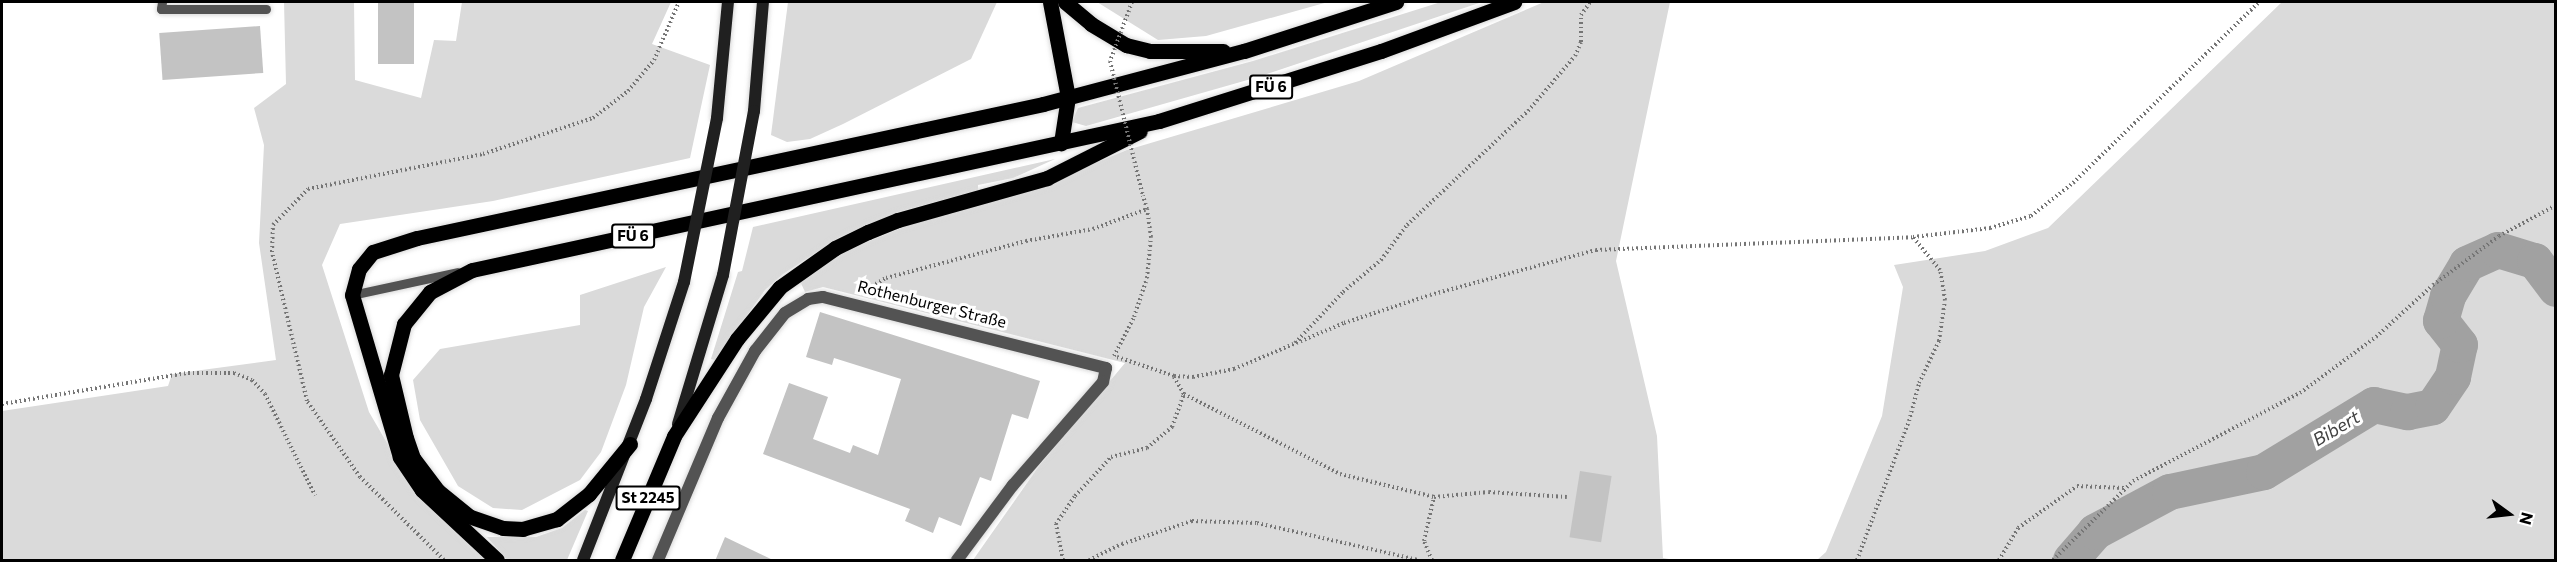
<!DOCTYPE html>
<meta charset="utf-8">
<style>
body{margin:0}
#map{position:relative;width:2557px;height:562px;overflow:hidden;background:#fff;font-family:Commissioner,sans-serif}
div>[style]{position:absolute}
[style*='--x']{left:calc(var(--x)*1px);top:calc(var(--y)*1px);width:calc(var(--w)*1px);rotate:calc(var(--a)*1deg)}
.green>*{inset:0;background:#dadada}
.river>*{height:36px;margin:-18px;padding:0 18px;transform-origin:18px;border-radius:18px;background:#a1a1a1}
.building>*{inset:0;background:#c3c3c3;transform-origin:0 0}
.path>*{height:4px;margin-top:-2px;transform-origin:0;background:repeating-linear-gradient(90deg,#757575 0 1.5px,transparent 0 4.5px)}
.roads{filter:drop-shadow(0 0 2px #dbdbdb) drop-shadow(0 0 2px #dbdbdb)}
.lane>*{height:9px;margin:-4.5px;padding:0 4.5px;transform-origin:4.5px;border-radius:4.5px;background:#535353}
.street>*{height:12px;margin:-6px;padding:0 6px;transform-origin:6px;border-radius:6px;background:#535353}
.secondary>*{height:12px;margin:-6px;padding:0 6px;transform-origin:6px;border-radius:6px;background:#202020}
.primary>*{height:15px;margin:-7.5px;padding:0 7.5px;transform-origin:7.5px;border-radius:7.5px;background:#000}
.path-bridge>*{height:4px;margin-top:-2px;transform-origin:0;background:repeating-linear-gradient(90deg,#757575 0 1.5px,transparent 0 4.5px)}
.secondary-bridge>*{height:12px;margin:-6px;padding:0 6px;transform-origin:6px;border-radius:6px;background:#202020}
span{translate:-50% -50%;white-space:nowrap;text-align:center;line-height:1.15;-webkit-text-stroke:6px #fff;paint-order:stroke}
.shield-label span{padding:2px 4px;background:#fff;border:2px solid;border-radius:4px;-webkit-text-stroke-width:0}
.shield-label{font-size:15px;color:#000;font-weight:700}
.street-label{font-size:16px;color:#000}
.water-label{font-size:18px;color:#424242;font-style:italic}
.frame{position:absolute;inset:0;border:3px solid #000;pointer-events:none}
.north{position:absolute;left:2479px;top:484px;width:60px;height:60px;-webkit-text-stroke:4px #fff;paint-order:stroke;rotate:105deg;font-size:16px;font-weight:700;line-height:24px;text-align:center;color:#000}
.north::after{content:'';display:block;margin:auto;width:21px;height:27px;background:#000;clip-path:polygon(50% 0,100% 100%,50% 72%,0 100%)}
</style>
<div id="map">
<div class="green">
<div style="clip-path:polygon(284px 2px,354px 2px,355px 80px,421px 98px,434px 40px,456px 41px,462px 2px,671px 2px,652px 44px,710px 65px,690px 158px,493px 201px,340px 224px,322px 265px,369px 412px,412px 486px,487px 560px,2px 560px,2px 411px,168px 386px,172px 374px,276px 360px,259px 243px,264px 145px,254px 108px,286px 84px)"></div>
<div style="clip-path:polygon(788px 2px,997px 2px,971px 59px,843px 124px,810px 139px,787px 142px,771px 135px)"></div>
<div style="clip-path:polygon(1097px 2px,1328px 2px,1206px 36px,1158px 40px)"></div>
<div style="clip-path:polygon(1441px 2px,1482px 2px,1258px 77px,1086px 126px,1072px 122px,1078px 108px,1253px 61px)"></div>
<div style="clip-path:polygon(1544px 2px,1670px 2px,1616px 261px,1657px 436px,1663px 558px,1675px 560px,973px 560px,1039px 466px,1125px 363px,823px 287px,805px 292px,800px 281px,843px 252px,909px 225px,1024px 192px,1127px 150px,1359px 81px)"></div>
<div style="clip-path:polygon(2282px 2px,2555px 2px,2555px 560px,1817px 560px,1826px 552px,1882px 416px,1903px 287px,1894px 265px,1985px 251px,2048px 228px)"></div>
<div style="clip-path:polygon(1055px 159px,1013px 178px,978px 185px,978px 190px,898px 212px,840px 237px,783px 274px,765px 290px,715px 360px,711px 359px,738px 272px,742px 271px,753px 227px)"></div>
<div style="clip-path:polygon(666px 267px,644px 307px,626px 385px,601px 452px,580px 480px,522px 510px,493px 508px,458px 486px,420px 420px,413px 380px,440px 349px,580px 325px,580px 295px)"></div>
<div style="clip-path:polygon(585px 510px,588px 511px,567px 560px,507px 560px,487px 537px,536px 537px,562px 528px)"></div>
</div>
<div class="river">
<div style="--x:2071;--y:560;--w:37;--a:-49"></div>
<div style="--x:2095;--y:532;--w:85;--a:-28.1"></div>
<div style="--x:2170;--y:492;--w:96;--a:-12"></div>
<div style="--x:2264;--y:472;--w:129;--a:-31.3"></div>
<div style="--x:2374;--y:405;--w:35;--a:12"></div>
<div style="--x:2408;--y:412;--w:25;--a:-11"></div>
<div style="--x:2433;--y:407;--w:36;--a:-56"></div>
<div style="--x:2453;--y:377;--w:33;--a:-78"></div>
<div style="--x:2460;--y:345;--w:31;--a:-128"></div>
<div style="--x:2441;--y:321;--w:26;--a:-74"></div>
<div style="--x:2448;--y:296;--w:37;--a:-59"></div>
<div style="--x:2467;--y:264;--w:34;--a:-24"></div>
<div style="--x:2498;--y:250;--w:39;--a:17"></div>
<div style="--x:2535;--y:261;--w:35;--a:53"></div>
</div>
<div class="building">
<div style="left:378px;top:2px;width:36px;height:62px"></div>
<div style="left:260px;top:26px;width:47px;height:101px;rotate:86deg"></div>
<div style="clip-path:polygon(820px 312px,1040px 381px,1028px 419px,1012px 414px,991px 481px,980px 477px,961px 526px,939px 517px,933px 533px,905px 521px,910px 509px,763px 454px,789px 383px,828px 397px,813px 439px,850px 453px,853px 445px,878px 455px,901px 379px,834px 358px,832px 365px,806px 357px)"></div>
<div style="left:1580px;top:471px;width:32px;height:67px;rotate:9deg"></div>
<div style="clip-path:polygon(725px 537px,775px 561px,715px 561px)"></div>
</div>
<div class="path">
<div style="--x:864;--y:291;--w:26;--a:-31"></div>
<div style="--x:886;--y:278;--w:145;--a:-14.8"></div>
<div style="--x:1026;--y:241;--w:68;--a:-10.2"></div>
<div style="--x:1093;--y:229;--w:58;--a:-20.3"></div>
<div style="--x:1147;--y:209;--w:14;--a:-107"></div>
<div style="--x:1295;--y:343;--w:70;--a:-46.7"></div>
<div style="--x:1343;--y:292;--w:50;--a:-40.1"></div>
<div style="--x:1381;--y:260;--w:44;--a:-53.4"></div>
<div style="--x:1407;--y:225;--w:166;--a:-43.3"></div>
<div style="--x:1528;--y:111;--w:72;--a:-49.5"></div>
<div style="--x:1575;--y:56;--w:15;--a:-67"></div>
<div style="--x:1581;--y:42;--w:27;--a:-90"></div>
<div style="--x:1581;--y:15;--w:16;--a:-55"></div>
<div style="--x:1114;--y:356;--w:44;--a:-62.9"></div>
<div style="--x:1134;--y:317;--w:41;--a:-71.6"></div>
<div style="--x:1147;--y:278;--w:41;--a:-84.4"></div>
<div style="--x:1151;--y:237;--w:28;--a:-98"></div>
<div style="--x:1117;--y:357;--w:60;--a:18.4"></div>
<div style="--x:1174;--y:376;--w:19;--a:3"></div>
<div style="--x:1193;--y:377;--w:42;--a:-11"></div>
<div style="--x:1234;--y:369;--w:119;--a:-22.7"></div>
<div style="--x:1344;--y:323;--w:90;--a:-18"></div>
<div style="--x:1430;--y:295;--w:172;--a:-15.2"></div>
<div style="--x:1596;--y:250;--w:317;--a:-2.3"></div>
<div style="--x:1913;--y:237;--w:78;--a:-6.7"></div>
<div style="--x:1990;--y:228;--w:43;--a:-16.3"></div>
<div style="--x:2031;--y:216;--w:53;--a:-38.2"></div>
<div style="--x:2073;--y:183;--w:260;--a:-44.2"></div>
<div style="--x:1174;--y:377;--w:20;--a:60"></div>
<div style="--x:1184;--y:394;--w:175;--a:27.1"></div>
<div style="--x:1340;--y:474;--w:97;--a:13.7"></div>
<div style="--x:1434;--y:497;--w:55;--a:-5.2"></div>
<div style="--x:1489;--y:492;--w:78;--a:3.7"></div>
<div style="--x:2;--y:404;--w:189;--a:-9.5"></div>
<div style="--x:188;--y:373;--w:46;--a:0"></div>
<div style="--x:234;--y:373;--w:19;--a:21"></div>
<div style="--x:252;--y:380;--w:19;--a:47"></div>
<div style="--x:265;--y:394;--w:113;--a:63.7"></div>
<div style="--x:444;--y:560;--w:118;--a:-135.3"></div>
<div style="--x:360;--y:477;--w:93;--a:-124.9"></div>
<div style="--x:307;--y:401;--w:153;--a:-103.2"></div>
<div style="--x:272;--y:252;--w:27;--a:-88"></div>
<div style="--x:273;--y:225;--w:50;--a:-45.8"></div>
<div style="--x:308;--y:189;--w:178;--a:-11.3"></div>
<div style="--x:483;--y:154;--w:116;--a:-18.1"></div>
<div style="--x:593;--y:118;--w:44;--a:-37.6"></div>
<div style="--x:628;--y:91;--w:40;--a:-50"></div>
<div style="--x:654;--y:60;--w:63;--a:-66.7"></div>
<div style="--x:1063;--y:560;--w:37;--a:-101"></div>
<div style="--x:1056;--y:524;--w:34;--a:-56"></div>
<div style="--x:1075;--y:496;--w:53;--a:-47.3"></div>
<div style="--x:1111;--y:457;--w:37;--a:-14"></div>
<div style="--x:1147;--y:448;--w:33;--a:-40"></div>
<div style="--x:1172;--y:427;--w:35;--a:-70"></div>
<div style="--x:1089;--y:560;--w:37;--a:-26"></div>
<div style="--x:1122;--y:544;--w:74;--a:-18.2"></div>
<div style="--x:1192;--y:521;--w:65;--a:1.8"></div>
<div style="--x:1257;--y:523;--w:165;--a:12.9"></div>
<div style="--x:1432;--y:560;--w:21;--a:-113"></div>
<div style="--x:1424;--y:541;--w:45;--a:-77.2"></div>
<div style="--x:1857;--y:560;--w:148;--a:-69.5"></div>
<div style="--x:1909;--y:421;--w:39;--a:-75"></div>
<div style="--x:1919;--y:383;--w:47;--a:-64.5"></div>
<div style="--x:1939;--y:341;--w:41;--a:-81.7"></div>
<div style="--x:1945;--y:300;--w:30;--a:-99"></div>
<div style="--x:1940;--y:270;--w:43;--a:-129.3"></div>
<div style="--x:1999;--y:560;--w:37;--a:-59"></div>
<div style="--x:2018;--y:528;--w:72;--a:-35.4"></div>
<div style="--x:2077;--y:486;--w:47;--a:2.4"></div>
<div style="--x:2053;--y:560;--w:112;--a:-44.6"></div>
<div style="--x:2133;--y:481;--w:189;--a:-27.8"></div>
<div style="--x:2300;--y:393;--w:94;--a:-36.4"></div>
<div style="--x:2376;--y:337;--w:77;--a:-42.4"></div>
<div style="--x:2433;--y:285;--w:82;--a:-36.6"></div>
<div style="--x:2499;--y:236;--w:65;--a:-28.5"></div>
</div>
<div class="roads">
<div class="lane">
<div style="--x:162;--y:2;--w:7;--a:98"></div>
<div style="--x:161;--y:9;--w:105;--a:0"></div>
<div style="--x:352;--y:295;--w:108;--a:-12.2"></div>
</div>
<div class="street">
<div style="--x:658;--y:560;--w:154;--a:-67.1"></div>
<div style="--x:718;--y:418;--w:77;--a:-61.1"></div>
<div style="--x:755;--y:351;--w:48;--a:-51.7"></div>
<div style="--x:785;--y:313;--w:27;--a:-31"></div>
<div style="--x:808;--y:299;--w:15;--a:-8"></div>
<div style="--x:823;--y:297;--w:292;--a:14.1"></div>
<div style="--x:1106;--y:368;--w:14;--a:102"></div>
<div style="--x:1103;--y:382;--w:137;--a:131.1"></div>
<div style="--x:1013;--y:485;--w:94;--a:126.7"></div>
</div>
<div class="secondary">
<div style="--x:754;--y:111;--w:109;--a:-85.3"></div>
<div style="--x:717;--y:118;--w:117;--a:-84.6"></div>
<div style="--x:678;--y:424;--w:156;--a:-73.2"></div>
<div style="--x:583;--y:560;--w:173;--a:-68.6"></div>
<div style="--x:646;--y:399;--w:123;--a:-72"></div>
</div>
<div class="primary">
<div style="--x:1050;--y:2;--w:97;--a:79.3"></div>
<div style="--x:1068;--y:97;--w:47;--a:98.7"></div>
<div style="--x:1065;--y:2;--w:34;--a:40"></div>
<div style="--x:1091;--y:24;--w:41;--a:31"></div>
<div style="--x:1126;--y:45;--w:25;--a:14"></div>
<div style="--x:1150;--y:51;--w:73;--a:0"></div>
<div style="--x:630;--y:444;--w:65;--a:129.4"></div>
<div style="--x:589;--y:494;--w:41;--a:142"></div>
<div style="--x:557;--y:519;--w:35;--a:164"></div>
<div style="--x:523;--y:529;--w:20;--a:-177"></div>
<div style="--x:503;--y:528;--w:36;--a:-161"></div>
<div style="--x:469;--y:516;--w:40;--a:-141"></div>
<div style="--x:438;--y:491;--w:41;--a:-127.1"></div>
<div style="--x:413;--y:458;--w:21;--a:-109"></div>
<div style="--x:406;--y:438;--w:65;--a:-103.4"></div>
<div style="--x:391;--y:375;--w:53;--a:-75.7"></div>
<div style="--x:404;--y:324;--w:41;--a:-50.9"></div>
<div style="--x:430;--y:292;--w:47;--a:-27.6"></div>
<div style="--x:472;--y:270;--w:703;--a:-12.24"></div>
<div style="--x:1159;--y:121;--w:233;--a:-17.5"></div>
<div style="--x:1381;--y:51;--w:142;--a:-20.2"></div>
<div style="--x:497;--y:560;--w:103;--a:-137"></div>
<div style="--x:422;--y:490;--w:40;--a:-124"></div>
<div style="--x:400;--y:457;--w:169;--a:-106.5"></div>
<div style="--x:352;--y:295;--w:27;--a:-75"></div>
<div style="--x:359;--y:269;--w:22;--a:-51"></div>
<div style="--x:373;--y:252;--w:46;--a:-17.7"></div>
<div style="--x:417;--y:238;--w:640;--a:-12.08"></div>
<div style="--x:1043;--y:104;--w:208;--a:-14.8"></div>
<div style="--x:1244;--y:51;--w:160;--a:-17.9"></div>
<div style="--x:622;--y:560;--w:134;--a:-67.2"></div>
<div style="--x:674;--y:436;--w:116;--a:-57"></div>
<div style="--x:737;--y:339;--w:67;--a:-50.4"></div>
<div style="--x:780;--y:287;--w:67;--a:-35.3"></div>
<div style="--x:835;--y:248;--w:37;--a:-26"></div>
<div style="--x:868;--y:232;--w:32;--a:-22"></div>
<div style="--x:898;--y:220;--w:155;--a:-15.7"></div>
<div style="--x:1047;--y:178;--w:104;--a:-26.8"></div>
</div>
</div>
<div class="path-bridge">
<div style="--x:1132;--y:2;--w:63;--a:110.4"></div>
<div style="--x:1110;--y:61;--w:139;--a:76.3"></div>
</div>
<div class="secondary-bridge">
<div style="--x:723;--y:275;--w:167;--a:-79.3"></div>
<div style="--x:684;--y:282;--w:167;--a:-78.6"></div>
</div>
<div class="shield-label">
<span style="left:1271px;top:87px">FÜ 6</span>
<span style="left:633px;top:236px">FÜ 6</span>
<span style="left:648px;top:498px">St 2245</span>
</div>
<div class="street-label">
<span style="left:932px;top:304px;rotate:14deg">Rothenburger Straße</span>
</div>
<div class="water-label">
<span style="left:2336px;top:428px;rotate:-31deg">Bibert</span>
</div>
<div class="frame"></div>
<div class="north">N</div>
</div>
